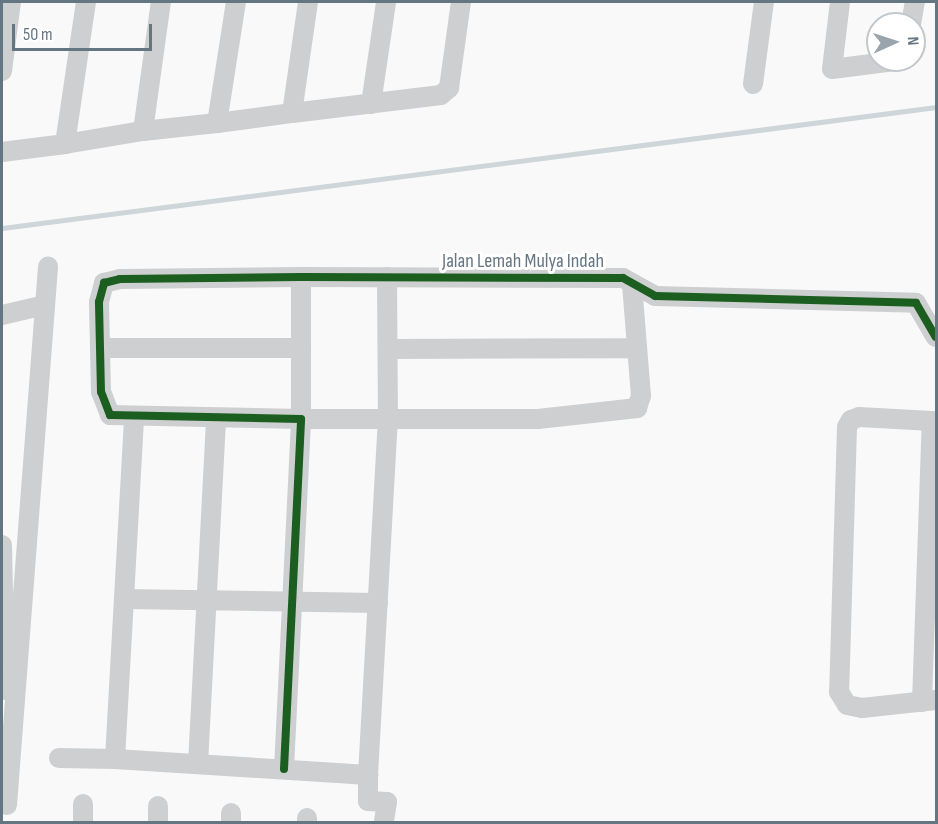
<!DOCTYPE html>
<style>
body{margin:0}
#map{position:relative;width:938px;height:824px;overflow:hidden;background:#f9f9f9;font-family:"Sofia Sans Condensed",sans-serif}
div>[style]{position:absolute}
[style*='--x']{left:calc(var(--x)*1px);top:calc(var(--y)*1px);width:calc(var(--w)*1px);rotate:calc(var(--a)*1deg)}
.stream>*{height:5px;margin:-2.5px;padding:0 2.5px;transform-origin:2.5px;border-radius:2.5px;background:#ced6d9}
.street>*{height:20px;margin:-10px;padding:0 10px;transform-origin:10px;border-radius:10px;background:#cecfd0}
.cycleway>*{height:8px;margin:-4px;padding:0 4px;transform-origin:4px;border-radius:4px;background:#1b5e20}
span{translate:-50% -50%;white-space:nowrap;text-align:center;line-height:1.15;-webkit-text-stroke:6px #fff;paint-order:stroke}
.street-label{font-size:20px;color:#657683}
.frame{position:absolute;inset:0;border:3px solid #657683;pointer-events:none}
.north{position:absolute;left:866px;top:12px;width:60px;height:60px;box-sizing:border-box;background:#fff;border:2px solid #c1c8cd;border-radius:50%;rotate:87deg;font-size:16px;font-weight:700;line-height:24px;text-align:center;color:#657683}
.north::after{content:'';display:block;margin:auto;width:21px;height:27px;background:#99a4ac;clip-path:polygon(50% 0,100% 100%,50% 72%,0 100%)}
.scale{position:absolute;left:12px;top:24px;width:140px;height:27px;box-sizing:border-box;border:3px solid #657683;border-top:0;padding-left:8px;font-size:18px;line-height:21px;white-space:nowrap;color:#657683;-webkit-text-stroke:4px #fff;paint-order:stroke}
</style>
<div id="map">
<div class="stream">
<div style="--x:2;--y:228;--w:942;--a:-7.38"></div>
</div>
<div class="street">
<div style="--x:840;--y:2;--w:67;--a:96.8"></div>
<div style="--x:832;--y:69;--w:71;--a:-7.3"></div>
<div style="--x:911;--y:24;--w:22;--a:-80"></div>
<div style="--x:2;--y:71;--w:70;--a:-82.6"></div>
<div style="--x:753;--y:84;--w:83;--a:-82.4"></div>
<div style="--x:371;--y:104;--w:103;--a:-81.6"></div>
<div style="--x:292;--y:113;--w:150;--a:-6.9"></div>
<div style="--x:441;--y:95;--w:11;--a:-41"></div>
<div style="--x:449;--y:88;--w:87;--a:-82.1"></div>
<div style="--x:217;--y:123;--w:76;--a:-7.6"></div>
<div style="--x:292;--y:113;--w:112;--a:-81.8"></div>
<div style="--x:143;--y:131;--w:74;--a:-6.2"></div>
<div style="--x:217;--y:123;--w:122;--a:-81.1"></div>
<div style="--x:65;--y:144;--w:79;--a:-9.5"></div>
<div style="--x:143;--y:131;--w:130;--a:-82.1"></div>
<div style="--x:2;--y:152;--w:64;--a:-7.2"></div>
<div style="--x:65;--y:144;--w:144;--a:-81.6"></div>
<div style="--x:301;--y:277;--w:142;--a:90"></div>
<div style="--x:301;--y:419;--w:237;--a:0"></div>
<div style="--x:538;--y:419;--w:100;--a:-6.3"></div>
<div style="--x:637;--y:408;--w:13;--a:-72"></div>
<div style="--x:641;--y:396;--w:111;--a:-94.6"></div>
<div style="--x:2;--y:315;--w:44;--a:-13.1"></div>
<div style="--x:100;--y:348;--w:201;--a:0"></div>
<div style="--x:388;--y:349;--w:249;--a:-0.2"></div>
<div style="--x:2;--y:545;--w:145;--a:88.8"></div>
<div style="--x:124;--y:599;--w:254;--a:0.9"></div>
<div style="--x:922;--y:702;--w:281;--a:-88"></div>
<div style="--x:932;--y:421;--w:73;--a:-176.9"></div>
<div style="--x:859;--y:417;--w:9;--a:159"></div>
<div style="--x:851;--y:420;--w:8;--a:120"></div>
<div style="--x:847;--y:427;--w:265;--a:91.7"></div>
<div style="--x:839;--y:692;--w:15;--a:58"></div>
<div style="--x:847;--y:705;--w:15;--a:11"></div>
<div style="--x:862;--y:708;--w:74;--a:-6.2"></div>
<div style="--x:59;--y:758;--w:56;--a:1"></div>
<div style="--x:115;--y:759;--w:343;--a:-86.8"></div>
<div style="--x:115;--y:759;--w:254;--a:3.6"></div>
<div style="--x:368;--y:775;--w:355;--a:-86.8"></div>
<div style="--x:388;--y:421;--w:144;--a:-90.4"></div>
<div style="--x:198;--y:764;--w:346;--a:-87"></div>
<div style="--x:284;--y:769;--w:350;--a:-87.2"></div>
<div style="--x:301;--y:419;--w:191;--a:-178.8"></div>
<div style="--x:110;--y:415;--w:25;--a:-111"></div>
<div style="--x:101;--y:392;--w:90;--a:-91.3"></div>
<div style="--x:99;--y:302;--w:20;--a:-75"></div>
<div style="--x:104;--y:283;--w:16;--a:-14"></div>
<div style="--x:120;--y:279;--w:181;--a:-0.6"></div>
<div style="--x:301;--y:277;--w:322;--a:0.2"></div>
<div style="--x:623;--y:278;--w:37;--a:29"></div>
<div style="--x:655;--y:296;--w:261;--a:1.5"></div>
<div style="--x:916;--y:303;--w:39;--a:60"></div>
<div style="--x:368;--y:775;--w:26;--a:90"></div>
<div style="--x:368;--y:801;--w:19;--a:3"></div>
<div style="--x:387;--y:802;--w:20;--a:99"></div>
<div style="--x:83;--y:804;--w:18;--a:90"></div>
<div style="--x:7;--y:805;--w:540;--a:-85.64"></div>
<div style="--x:158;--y:806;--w:16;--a:90"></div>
<div style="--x:231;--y:813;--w:9;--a:90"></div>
<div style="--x:307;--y:818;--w:4;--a:90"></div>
</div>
<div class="cycleway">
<div style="--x:284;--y:769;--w:350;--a:-87.2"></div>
<div style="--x:301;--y:419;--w:191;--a:-178.8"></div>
<div style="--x:110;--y:415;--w:25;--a:-111"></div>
<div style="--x:101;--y:392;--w:90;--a:-91.3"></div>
<div style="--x:99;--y:302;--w:20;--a:-75"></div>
<div style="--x:104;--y:283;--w:16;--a:-14"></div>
<div style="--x:120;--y:279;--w:181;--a:-0.6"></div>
<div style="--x:301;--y:277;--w:322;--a:0.2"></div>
<div style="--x:623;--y:278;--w:37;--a:29"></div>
<div style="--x:655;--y:296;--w:261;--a:1.5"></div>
<div style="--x:916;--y:303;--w:39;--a:60"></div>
</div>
<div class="street-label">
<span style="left:523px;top:261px">Jalan Lemah Mulya Indah</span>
</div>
<div class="frame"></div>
<div class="north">N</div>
<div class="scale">50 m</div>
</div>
